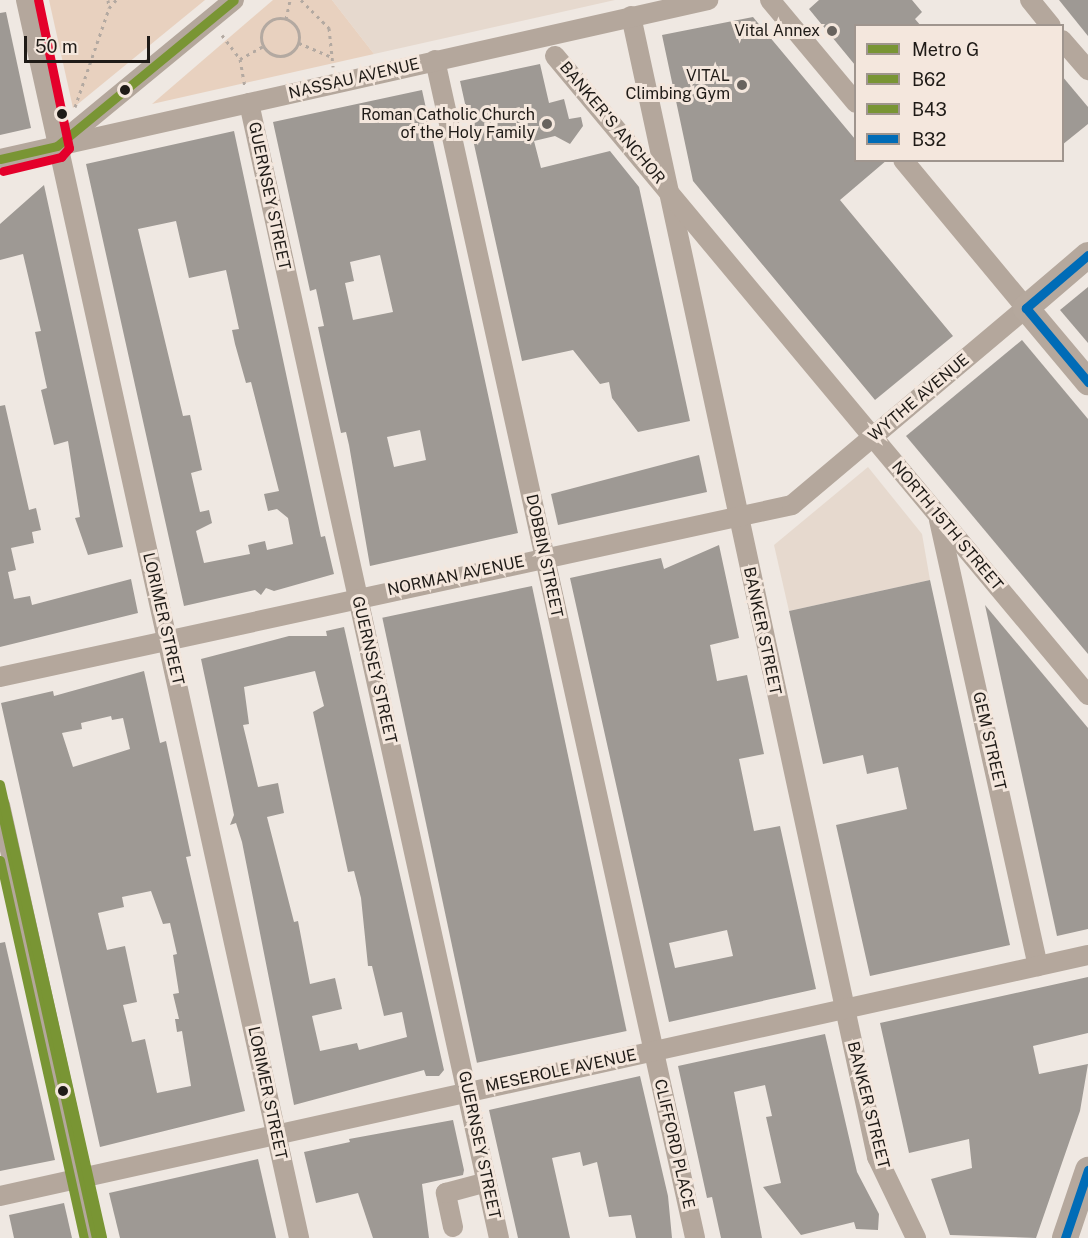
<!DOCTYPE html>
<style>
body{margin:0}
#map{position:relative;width:1088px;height:1238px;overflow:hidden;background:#efe8e2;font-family:"Public Sans",sans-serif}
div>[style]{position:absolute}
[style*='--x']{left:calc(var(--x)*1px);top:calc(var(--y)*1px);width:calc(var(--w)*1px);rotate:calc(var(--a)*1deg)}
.built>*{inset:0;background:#e6d9ce}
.green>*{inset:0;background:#e8d1bf}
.building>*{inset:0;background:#9e9994;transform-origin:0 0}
.path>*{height:3px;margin-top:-1.5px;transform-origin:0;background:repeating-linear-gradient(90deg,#b3a9a1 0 3px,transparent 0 7.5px)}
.path>.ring{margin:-1.5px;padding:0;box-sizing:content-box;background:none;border:3px solid #b3a9a1;border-radius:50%}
.minor>*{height:20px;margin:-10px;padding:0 10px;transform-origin:10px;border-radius:10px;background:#b4a79c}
.major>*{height:26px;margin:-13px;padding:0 13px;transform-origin:13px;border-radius:13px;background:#b5a89d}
.bus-1>*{height:9px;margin:-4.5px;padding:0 4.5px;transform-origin:4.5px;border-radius:4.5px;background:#799534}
.bus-2>*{height:9px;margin:-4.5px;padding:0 4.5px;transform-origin:4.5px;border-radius:4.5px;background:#799534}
.bus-3>*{height:9px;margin:-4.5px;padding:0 4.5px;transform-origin:4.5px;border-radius:4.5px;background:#006cb7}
.bus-4>*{height:9px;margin:-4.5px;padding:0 4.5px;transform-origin:4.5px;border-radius:4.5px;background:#e4002b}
.metro-1>*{height:10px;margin:-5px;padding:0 5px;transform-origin:5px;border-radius:5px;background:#799534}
.dots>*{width:16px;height:16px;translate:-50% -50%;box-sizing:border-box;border:3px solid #f4e7dd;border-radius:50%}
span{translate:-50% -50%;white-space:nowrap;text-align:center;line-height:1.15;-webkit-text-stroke:6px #f4e7dd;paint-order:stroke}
.poi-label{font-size:16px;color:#1f1b17}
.right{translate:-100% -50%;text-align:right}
.street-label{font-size:16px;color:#1f1b17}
.legend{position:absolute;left:854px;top:24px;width:210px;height:138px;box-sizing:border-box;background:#f4e7dd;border:2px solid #9f958e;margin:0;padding:8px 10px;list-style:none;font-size:18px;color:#1f1b17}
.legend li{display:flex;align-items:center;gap:12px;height:30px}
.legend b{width:30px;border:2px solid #9f958e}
.scale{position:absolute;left:24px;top:36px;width:126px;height:27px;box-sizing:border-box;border:3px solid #1f1b17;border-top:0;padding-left:8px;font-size:18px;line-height:21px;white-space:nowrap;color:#1f1b17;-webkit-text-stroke:4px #f4e7dd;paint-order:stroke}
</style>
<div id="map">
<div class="built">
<div style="clip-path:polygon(332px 0,615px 0,374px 54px)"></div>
<div style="clip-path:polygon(868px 467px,922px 534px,930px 580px,789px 611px,774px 545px)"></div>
</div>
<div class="green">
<div style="clip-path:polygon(49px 0,205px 0,73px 108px)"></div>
<div style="clip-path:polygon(273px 0,332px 0,374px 54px,152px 104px)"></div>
</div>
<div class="building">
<div style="clip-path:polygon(819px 0,912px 0,922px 12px,915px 19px,921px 26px,855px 26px,855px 65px,809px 9px)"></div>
<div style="clip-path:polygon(1059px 0,1088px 0,1088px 36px)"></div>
<div style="clip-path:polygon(6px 12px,31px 128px,0 135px,0 13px)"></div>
<div style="clip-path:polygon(753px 17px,855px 139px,855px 160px,887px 160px,840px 200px,953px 336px,875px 400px,693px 181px,662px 35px)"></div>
<div style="clip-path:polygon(540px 64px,549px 103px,564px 99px,569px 119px,581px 117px,583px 126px,570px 144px,555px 136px,534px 141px,541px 168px,610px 151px,639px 187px,690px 421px,638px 432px,612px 398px,609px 382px,600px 384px,573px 350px,522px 361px,460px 81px)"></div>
<div style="clip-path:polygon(1062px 76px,1088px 107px,1088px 124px,1062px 145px)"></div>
<div style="clip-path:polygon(evenodd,422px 90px,518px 533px,370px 566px,349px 445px,346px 432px,341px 433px,318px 327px,324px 326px,316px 289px,310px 291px,273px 122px,422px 90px,380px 255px,393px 312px,353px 320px,345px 283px,354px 281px,350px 262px,380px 255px,422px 90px,420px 430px,426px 460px,394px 467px,387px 437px,420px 430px)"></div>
<div style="clip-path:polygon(evenodd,234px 131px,321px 537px,325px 536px,334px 574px,274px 591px,266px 588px,261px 595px,255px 590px,184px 606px,86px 164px,234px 131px,176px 221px,189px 278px,226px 270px,239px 329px,232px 330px,235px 344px,246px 383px,251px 382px,279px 491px,264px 494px,268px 511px,277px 509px,288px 518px,293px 544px,267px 550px,265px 541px,248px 545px,250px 554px,204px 563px,196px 531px,212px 523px,209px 510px,200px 512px,191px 473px,202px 470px,190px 415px,183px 416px,138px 229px,176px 221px)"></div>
<div style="clip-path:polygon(44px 185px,123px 547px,88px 555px,75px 518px,80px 517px,68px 441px,54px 445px,41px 390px,47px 388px,35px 332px,41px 331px,23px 254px,0 260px,0 224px)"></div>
<div style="clip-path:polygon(1088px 287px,1088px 343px,1060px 310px)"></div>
<div style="clip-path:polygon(1022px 340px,1088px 419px,1088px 654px,906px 436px)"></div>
<div style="clip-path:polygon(5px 405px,29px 510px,36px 508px,41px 530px,32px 532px,34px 543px,11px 548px,16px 570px,8px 572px,14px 599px,30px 596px,32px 605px,131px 579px,138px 613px,0 647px,0 406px)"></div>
<div style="clip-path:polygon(699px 455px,707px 492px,558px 525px,551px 494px)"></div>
<div style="clip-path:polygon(evenodd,719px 545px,739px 638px,710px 645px,717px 681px,747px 675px,764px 754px,739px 759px,754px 831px,780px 826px,816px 989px,669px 1022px,570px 578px,661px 558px,664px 569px,719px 545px,727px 930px,733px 956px,675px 968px,669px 943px,727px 930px)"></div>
<div style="clip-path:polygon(930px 580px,1010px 945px,870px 976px,836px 825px,907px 809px,898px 767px,867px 774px,863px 755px,823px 764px,789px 611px)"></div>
<div style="left:532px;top:586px;width:455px;height:153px;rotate:78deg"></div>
<div style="clip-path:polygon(985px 605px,1088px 728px,1088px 929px,1057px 936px)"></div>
<div style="clip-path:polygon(evenodd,344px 627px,444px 1070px,439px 1076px,426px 1076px,424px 1070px,294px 1105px,242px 842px,236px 823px,230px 825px,234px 815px,201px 659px,289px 636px,327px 636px,326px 631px,344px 627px,315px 671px,324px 706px,313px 712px,348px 872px,354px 871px,361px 898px,368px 966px,372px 966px,384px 1016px,402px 1012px,407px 1037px,359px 1050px,357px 1043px,320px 1051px,312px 1016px,342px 1009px,335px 978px,310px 984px,298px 921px,294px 922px,267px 817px,284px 813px,278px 783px,258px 787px,243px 725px,249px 724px,244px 687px,315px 671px)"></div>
<div style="clip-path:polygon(evenodd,144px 671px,160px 743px,166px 741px,191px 856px,186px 857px,245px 1111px,100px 1147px,1px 703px,53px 691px,54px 696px,144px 671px,111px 716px,112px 720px,123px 718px,130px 749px,73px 767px,62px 733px,82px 729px,81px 723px,111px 716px,144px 671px,151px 891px,163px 924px,170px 923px,177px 954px,173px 955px,179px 993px,173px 994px,179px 1019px,175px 1019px,177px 1032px,182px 1031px,191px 1086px,157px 1093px,145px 1039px,132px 1042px,123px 1005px,137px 1002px,125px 946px,107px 950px,98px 913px,124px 907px,122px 897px,151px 891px)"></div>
<div style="clip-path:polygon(5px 942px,55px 1160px,0 1171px,0 943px)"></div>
<div style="clip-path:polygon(1088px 977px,1088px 1033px,1033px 1046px,1039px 1074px,1088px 1064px,1080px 1111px,1036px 1238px,950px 1235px,931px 1179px,972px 1168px,969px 1139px,909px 1153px,880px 1023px)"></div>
<div style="clip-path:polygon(825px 1034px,857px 1172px,879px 1214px,878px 1230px,856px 1229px,854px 1222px,801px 1235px,763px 1187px,781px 1183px,766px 1117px,772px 1116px,765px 1085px,734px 1092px,762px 1238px,721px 1238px,712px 1197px,707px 1198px,678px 1066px)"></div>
<div style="clip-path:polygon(640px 1076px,668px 1196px,672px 1238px,636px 1238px,631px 1215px,609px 1217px,597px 1162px,583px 1166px,580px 1152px,552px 1158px,570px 1238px,518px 1238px,489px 1110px)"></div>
<div style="clip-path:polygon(453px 1120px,464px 1170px,463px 1175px,422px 1184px,429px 1238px,373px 1238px,358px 1193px,316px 1203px,304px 1152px,350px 1142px,349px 1139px)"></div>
<div style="clip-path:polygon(258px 1159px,276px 1238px,120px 1238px,109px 1193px)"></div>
<div style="clip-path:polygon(64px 1203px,72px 1238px,14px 1238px,9px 1215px)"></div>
</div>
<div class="path">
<div style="--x:108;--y:0;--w:8;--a:83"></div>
<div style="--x:109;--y:8;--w:11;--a:-49"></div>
<div style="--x:301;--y:0;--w:40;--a:45"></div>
<div style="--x:329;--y:28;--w:39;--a:84"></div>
<div class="ring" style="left:261px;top:18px;width:35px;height:35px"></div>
<div style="--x:286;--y:19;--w:19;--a:-78"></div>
<div style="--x:222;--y:35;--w:30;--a:53"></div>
<div style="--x:240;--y:59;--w:27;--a:80"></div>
<div style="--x:299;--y:43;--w:34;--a:23"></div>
<div style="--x:240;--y:59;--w:26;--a:-29"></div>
<div style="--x:75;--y:107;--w:105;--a:-71"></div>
</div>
<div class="minor">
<div style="--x:26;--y:0;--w:1268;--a:77.56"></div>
<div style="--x:770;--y:0;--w:134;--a:50.1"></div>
<div style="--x:1030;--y:0;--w:33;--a:51"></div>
<div style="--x:631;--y:16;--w:1167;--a:77.83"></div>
<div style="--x:877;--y:1157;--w:90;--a:64.3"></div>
<div style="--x:1062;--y:40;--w:40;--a:49"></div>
<div style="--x:555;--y:56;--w:832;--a:50.17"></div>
<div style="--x:435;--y:60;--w:1206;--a:77.55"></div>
<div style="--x:249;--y:103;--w:1162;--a:77.58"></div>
<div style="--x:58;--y:145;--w:228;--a:-39.5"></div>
<div style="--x:0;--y:159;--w:726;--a:-12.66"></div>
<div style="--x:939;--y:520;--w:457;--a:77.5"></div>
<div style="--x:0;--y:677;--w:810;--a:-12.25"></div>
<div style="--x:792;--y:505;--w:306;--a:-40.1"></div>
<div style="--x:1026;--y:308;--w:192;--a:-129.7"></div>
<div style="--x:0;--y:805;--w:444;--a:77.5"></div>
<div style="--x:0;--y:1196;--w:1114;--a:-12.49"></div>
<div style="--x:453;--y:1227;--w:35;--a:-102"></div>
<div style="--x:446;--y:1193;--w:42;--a:-15"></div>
</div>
<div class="major">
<div style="--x:1088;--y:255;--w:82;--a:139.5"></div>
<div style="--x:1026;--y:308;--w:97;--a:50"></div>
<div style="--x:1065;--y:1238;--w:72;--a:-71.3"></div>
</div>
<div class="bus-1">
<div style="--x:0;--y:159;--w:58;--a:-12.8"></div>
<div style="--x:57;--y:146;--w:229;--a:-39.5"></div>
<div style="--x:0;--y:805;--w:444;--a:77.5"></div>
</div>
<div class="bus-2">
<div style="--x:0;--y:860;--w:387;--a:77.5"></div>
</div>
<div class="bus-3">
<div style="--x:1088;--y:255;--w:82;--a:139.5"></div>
<div style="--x:1026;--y:308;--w:97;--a:50"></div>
<div style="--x:1065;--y:1238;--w:72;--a:-71.3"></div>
</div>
<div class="bus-4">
<div style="--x:3;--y:171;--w:60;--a:-13.6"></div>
<div style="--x:61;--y:157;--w:12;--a:-48"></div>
<div style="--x:69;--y:148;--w:151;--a:-101.8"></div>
</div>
<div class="metro-1">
<div style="--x:0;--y:785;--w:464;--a:77.3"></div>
</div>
<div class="dots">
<div style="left:832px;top:31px;background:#68635e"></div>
<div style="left:742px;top:85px;background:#68635e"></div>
<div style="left:125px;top:90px;background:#1f1b17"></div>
<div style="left:62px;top:114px;background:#1f1b17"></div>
<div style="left:547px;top:124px;background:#68635e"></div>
<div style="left:63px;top:1091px;background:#1f1b17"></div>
</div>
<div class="poi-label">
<span class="right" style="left:820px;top:31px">Vital Annex</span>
<span class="right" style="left:730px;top:85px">VITAL<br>Climbing Gym</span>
<span class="right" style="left:535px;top:124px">Roman Catholic Church<br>of the Holy Family</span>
</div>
<div class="street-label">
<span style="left:354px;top:79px;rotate:-13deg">NASSAU AVENUE</span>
<span style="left:612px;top:123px;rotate:50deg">BANKER'S ANCHOR</span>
<span style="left:269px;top:196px;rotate:78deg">GUERNSEY STREET</span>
<span style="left:919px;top:398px;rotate:-40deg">WYTHE AVENUE</span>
<span style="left:947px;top:526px;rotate:50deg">NORTH 15TH STREET</span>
<span style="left:544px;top:556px;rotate:78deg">DOBBIN STREET</span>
<span style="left:456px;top:576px;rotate:-12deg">NORMAN AVENUE</span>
<span style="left:163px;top:619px;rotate:77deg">LORIMER STREET</span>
<span style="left:762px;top:631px;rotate:78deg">BANKER STREET</span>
<span style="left:374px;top:670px;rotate:77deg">GUERNSEY STREET</span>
<span style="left:989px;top:741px;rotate:77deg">GEM STREET</span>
<span style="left:561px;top:1071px;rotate:-12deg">MESEROLE AVENUE</span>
<span style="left:267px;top:1093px;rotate:78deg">LORIMER STREET</span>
<span style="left:868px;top:1105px;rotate:76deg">BANKER STREET</span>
<span style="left:674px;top:1144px;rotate:77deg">CLIFFORD PLACE</span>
<span style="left:479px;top:1145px;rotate:78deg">GUERNSEY STREET</span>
</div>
<ul class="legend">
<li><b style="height:8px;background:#799534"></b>Metro G</li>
<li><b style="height:8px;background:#799534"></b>B62</li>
<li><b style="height:8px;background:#799534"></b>B43</li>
<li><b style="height:8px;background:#006cb7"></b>B32</li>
</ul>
<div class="scale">50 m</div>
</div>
